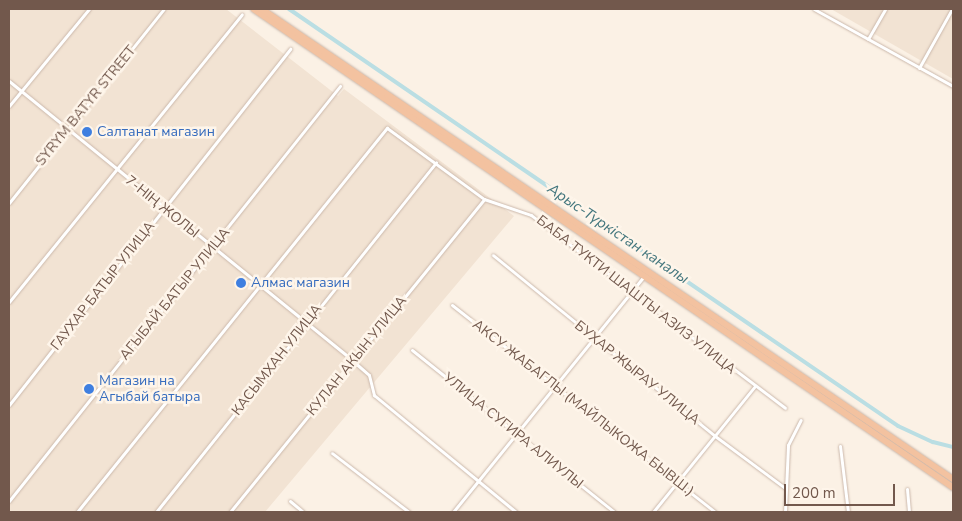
<!DOCTYPE html>
<meta charset="utf-8">
<style>
body{margin:0}
#map{position:relative;width:962px;height:521px;overflow:hidden;background:#fbf1e5;font-family:"Nunito Sans",sans-serif}
div>[style]{position:absolute}
[style*='--x']{left:calc(var(--x)*1px);top:calc(var(--y)*1px);width:calc(var(--w)*1px);rotate:calc(var(--a)*1deg)}
.residential>*{inset:0;background:#f2e3d3}
.canal>*{height:4px;margin:-2px;padding:0 2px;transform-origin:2px;border-radius:2px;background:#badee3}
.roads{filter:drop-shadow(0 0 1px #ccb9ac) drop-shadow(0 0 1px #ccb9ac)}
.minor>*{height:3px;margin:-1.5px;padding:0 1.5px;transform-origin:1.5px;border-radius:1.5px;background:#fff}
.trunk>*{height:5.5px;margin:-2.75px;padding:0 2.75px;transform-origin:2.75px;border-radius:2.75px;background:#f3c2a0}
.dots>*{width:14px;height:14px;translate:-50% -50%;box-sizing:border-box;border:2px solid #fef5ea;border-radius:50%}
span{translate:-50% -50%;white-space:nowrap;text-align:center;line-height:1.15;-webkit-text-stroke:5px #fef5ea;paint-order:stroke}
.street-label{font-size:14px;color:#72584c}
.shop-label{font-size:14px;color:#366cbe}
.left{translate:0 -50%;text-align:left}
.water-label{font-size:15px;color:#43767d;font-style:italic}
.frame{position:absolute;inset:0;border:10px solid #72584c;pointer-events:none}
.scale{position:absolute;left:784px;top:484px;width:111px;height:22px;box-sizing:border-box;border:2px solid #72584c;border-top:0;padding-left:6px;font-size:15px;line-height:18px;white-space:nowrap;color:#72584c;-webkit-text-stroke:4px #fef5ea;paint-order:stroke}
</style>
<div id="map">
<div class="residential">
<div style="clip-path:polygon(9px 9px,226px 9px,338px 96px,344px 89px,514px 216px,265px 512px,9px 512px)"></div>
<div style="clip-path:polygon(831px 9px,953px 9px,953px 79px)"></div>
</div>
<div class="canal">
<div style="--x:289;--y:9;--w:738;--a:34.4"></div>
<div style="--x:898;--y:426;--w:38;--a:25"></div>
<div style="--x:933;--y:442;--w:21;--a:14"></div>
</div>
<div class="roads">
<div class="minor">
<div style="--x:814;--y:9;--w:159;--a:29"></div>
<div style="--x:868;--y:39;--w:34;--a:-60"></div>
<div style="--x:919;--y:68;--w:68;--a:-60.8"></div>
<div style="--x:9;--y:81;--w:444;--a:39.1"></div>
<div style="--x:353;--y:361;--w:21;--a:41"></div>
<div style="--x:369;--y:375;--w:21;--a:76"></div>
<div style="--x:374;--y:395;--w:184;--a:39.5"></div>
<div style="--x:9;--y:106;--w:126;--a:-50.5"></div>
<div style="--x:9;--y:203;--w:248;--a:-51.4"></div>
<div style="--x:493;--y:255;--w:286;--a:39.2"></div>
<div style="--x:715;--y:436;--w:87;--a:36.6"></div>
<div style="--x:9;--y:302;--w:370;--a:-51"></div>
<div style="--x:452;--y:305;--w:335;--a:38.2"></div>
<div style="--x:412;--y:350;--w:259;--a:38.7"></div>
<div style="--x:9;--y:405;--w:454;--a:-51.7"></div>
<div style="--x:840;--y:446;--w:66;--a:83.1"></div>
<div style="--x:332;--y:453;--w:97;--a:37.5"></div>
<div style="--x:907;--y:489;--w:23;--a:85"></div>
<div style="--x:9;--y:501;--w:531;--a:-51.42"></div>
<div style="--x:290;--y:501;--w:17;--a:40"></div>
<div style="--x:77;--y:512;--w:494;--a:-51.1"></div>
<div style="--x:387;--y:128;--w:120;--a:36.2"></div>
<div style="--x:484;--y:199;--w:50;--a:18.8"></div>
<div style="--x:531;--y:215;--w:319;--a:37.2"></div>
<div style="--x:156;--y:512;--w:448;--a:-51.3"></div>
<div style="--x:230;--y:512;--w:403;--a:-50.9"></div>
<div style="--x:453;--y:512;--w:304;--a:-51"></div>
<div style="--x:653;--y:512;--w:162;--a:-51"></div>
<div style="--x:785;--y:512;--w:67;--a:-87.4"></div>
<div style="--x:788;--y:445;--w:28;--a:-63"></div>
</div>
<div class="trunk">
<div style="--x:254;--y:9;--w:847;--a:34.37"></div>
<div style="--x:262;--y:9;--w:836;--a:34.22"></div>
</div>
</div>
<div class="dots">
<div style="left:87px;top:132px;background:#3f7fe0"></div>
<div style="left:241px;top:283px;background:#3f7fe0"></div>
<div style="left:89px;top:389px;background:#3f7fe0"></div>
</div>
<div class="street-label">
<span style="left:86px;top:106px;rotate:-51deg">SYRYM BATYR STREET</span>
<span style="left:162px;top:207px;rotate:39deg">7-НІҢ ЖОЛЫ</span>
<span style="left:103px;top:286px;rotate:-52deg">ГАУХАР БАТЫР УЛИЦА</span>
<span style="left:175px;top:294px;rotate:-51deg">АГЫБАЙ БАТЫР УЛИЦА</span>
<span style="left:636px;top:295px;rotate:38deg">БАБА ТУКТИ ШАШТЫ АЗИЗ УЛИЦА</span>
<span style="left:357px;top:356px;rotate:-51deg">КУЛАН АКЫН УЛИЦА</span>
<span style="left:277px;top:360px;rotate:-52deg">КАСЫМХАН УЛИЦА</span>
<span style="left:637px;top:373px;rotate:39deg">БУХАР ЖЫРАУ УЛИЦА</span>
<span style="left:583px;top:408px;rotate:38deg">АКСУ ЖАБАГЛЫ (МАЙЛЫКОЖА БЫВШ.)</span>
<span style="left:513px;top:431px;rotate:39deg">УЛИЦА СУГИРА АЛИУЛЫ</span>
</div>
<div class="shop-label">
<span class="left" style="left:97px;top:132px">Салтанат магазин</span>
<span class="left" style="left:251px;top:283px">Алмас магазин</span>
<span class="left" style="left:99px;top:389px">Магазин на<br>Агыбай батыра</span>
</div>
<div class="water-label">
<span style="left:618px;top:234px;rotate:34deg">Арыс-Түркістан каналы</span>
</div>
<div class="frame"></div>
<div class="scale">200 m</div>
</div>
